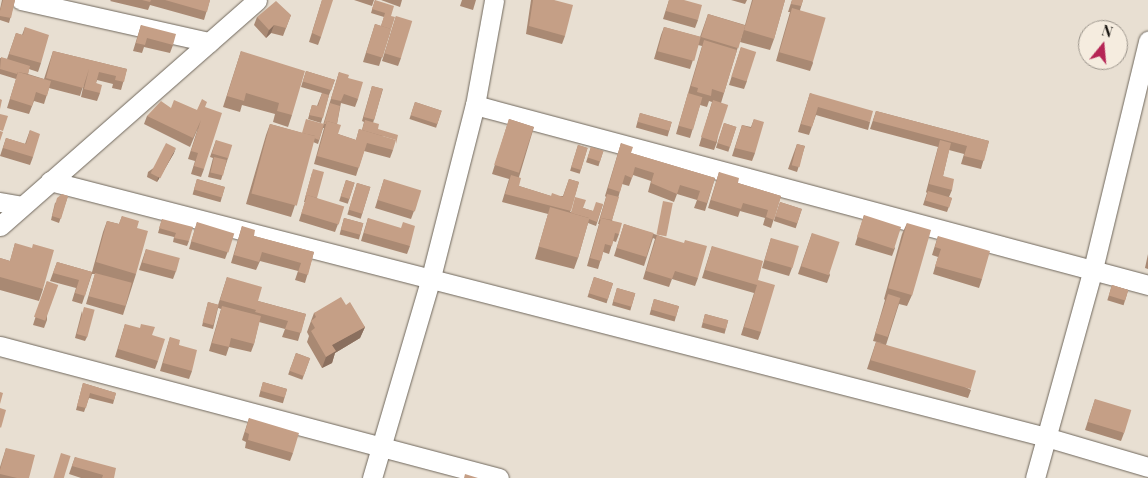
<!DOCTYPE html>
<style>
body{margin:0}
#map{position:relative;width:1148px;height:478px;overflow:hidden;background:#e8dfd2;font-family:"Playfair Display",serif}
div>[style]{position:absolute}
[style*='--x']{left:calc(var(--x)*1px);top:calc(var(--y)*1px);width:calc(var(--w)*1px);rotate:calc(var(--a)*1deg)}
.roads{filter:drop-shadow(0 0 1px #6f675c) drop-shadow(0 0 1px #6f675c)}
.minor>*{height:19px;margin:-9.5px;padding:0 9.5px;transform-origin:9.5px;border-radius:9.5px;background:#fff}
.wall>*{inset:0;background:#a98973;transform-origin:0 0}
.shaded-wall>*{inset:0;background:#8a6f5e}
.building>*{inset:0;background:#c59f86;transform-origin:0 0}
span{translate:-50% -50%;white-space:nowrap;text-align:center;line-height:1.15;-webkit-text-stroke:4.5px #f5ecdf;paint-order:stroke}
.north{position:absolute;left:1078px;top:20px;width:50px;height:50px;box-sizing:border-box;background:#f5ecdf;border:1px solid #9b948b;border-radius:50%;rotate:17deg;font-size:14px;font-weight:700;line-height:20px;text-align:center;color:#13100c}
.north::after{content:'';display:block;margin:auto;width:18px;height:22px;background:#b52555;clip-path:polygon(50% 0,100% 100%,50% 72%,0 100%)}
</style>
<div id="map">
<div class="roads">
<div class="minor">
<div style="--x:21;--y:0;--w:193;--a:12.6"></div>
<div style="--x:475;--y:105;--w:697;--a:14.97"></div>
<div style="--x:50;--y:181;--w:1028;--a:14.41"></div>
<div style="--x:1046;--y:437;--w:106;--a:16.4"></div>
<div style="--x:0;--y:202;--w:22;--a:10"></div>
<div style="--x:0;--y:226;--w:342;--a:-41.3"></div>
<div style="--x:0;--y:346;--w:516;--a:14.82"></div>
<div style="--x:372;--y:478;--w:205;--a:-73.6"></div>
<div style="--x:430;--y:281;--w:182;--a:-75.7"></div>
<div style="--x:475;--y:105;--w:107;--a:-79.7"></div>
<div style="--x:1035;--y:478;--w:217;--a:-74.5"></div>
<div style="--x:1093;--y:269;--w:235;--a:-76.4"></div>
</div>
</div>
<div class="wall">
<div style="clip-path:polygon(2px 0,15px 0,9px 23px,0 20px,0 9px)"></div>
<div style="clip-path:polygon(111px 0,210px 0,204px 20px,150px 5px,148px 10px,110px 1px)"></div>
<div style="clip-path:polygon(322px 0,321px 37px,318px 45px,309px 42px)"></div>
<div style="clip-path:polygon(354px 0,374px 0,372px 6px)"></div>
<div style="clip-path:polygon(375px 0,391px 16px,390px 33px,379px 66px,363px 62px,375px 24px,381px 26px,384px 17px,371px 13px)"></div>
<div style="clip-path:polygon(381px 0,402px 0,400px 7px)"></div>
<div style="clip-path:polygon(462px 0,476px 0,473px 10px,460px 6px)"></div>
<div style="clip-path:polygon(531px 0,554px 0,565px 36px,562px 44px,526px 34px)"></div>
<div style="clip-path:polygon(669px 0,698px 20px,695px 28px,663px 19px)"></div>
<div style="clip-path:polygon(731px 0,747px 0,745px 4px)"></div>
<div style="clip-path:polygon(752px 0,785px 0,774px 39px,770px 50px,740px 42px,744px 27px,721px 103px,717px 142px,714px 150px,699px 146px,712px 102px,709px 101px,707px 107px,700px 105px,690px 138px,676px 134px,702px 46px,698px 45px,690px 69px,654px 59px,661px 35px,664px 27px,700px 37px,708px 14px,745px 25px)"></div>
<div style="clip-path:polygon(792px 0,803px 0,800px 10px,813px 63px,810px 71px,776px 61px,790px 12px,788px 12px)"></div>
<div style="clip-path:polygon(291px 15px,283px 36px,271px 33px,266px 38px,254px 25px,257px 17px)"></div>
<div style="clip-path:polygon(396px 16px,401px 58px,398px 66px,382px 61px)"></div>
<div style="clip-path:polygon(141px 25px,173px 45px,170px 53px,144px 47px,142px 53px,133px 51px)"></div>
<div style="clip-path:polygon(25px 27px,41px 63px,38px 72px,29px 69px,28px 74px,44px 79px,53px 51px,127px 69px,121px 90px,112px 88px,113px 84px,97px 80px,96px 83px,100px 93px,97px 101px,81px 97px,84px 83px,80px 96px,49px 88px,44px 104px,34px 101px,29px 114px,7px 108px,16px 79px,0 74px,0 58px,7px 59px,16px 33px,22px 35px)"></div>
<div style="clip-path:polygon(741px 47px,747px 81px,744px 89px,729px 85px)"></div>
<div style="clip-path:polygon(241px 51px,292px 115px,288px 127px,273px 122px,275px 114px,242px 105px,240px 112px,223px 107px)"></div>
<div style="clip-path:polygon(306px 71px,335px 80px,329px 95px,321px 123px,308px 119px,312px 105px,317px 106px,322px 93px,301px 87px)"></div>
<div style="clip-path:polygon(339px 72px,348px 78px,358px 99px,355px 107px,341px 103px,337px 124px,338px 134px,356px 140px,359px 129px,362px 130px,364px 122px,362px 121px,372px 86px,383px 89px,373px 123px,393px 150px,390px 158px,364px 151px,356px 176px,314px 164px,324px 128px,323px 128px,318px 144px,313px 142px,295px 205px,291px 217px,246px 204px,266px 135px,270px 124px,302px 133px,323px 125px)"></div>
<div style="clip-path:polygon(810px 93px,870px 122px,868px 130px,816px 115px,809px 135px,798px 132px)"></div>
<div style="left:415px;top:102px;width:28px;height:18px;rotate:18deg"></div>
<div style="clip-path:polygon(205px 107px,204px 169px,201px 177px,191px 174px,195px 161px,188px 159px,198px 128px,190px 147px,144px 124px,147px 116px,171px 108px,197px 110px)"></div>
<div style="clip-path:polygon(876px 111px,989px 141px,981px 169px,961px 164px,964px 154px,949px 150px,943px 176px,952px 190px,949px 197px,952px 198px,947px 212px,923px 205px,927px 193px,926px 192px,938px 147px,870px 129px)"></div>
<div style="left:640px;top:113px;width:33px;height:15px;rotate:16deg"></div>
<div style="clip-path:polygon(509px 119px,534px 127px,519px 177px,519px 186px,551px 196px,563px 196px,569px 179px,579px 182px,570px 212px,583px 208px,593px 211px,603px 204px,596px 226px,588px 223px,578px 258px,574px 269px,535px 259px,548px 214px,502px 202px,509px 179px,492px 174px)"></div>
<div style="clip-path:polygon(754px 119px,755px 153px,752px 161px,732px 156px,742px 125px,751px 127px)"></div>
<div style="left:724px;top:123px;width:13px;height:26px;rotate:18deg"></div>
<div style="clip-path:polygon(30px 130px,33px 157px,30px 165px,0 156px,6px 138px,25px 144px)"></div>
<div style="clip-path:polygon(216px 140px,228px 158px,221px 180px,208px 177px,213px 158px,210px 157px)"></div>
<div style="clip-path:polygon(621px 143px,631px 153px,715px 178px,705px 211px,694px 208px,697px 200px,677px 194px,674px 202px,648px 192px,651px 181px,633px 175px,629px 186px,622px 184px,612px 220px,619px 234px,616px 242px,613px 241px,609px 254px,603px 252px,598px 269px,587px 266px,599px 224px,598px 224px,606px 197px,605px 196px)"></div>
<div style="clip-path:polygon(797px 144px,805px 146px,797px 172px,788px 169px)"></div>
<div style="left:578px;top:145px;width:10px;height:27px;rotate:17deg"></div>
<div style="left:591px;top:147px;width:13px;height:16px;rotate:18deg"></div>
<div style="clip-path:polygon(174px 153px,157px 182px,147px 177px,148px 172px)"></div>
<div style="clip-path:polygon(719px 172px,738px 183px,781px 196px,771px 228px,763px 225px,765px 218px,740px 211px,738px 217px,708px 208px)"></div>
<div style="clip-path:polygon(312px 173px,317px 198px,338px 224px,335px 232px,299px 221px,305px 202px,304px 202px)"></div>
<div style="left:197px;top:179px;width:29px;height:16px;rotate:16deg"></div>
<div style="clip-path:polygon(384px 179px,414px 211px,411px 219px,375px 208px)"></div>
<div style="left:346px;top:180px;width:9px;height:22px;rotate:18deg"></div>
<div style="left:357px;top:183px;width:14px;height:33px;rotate:17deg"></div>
<div style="clip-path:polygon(68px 196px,59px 223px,51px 220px,55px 203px)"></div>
<div style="left:780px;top:202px;width:23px;height:20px;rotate:18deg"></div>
<div style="clip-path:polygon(864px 215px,895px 248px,892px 256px,855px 245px)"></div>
<div style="clip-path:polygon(122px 216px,137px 228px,136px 274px,123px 315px,86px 304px,95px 274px,92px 274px,82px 304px,72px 301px,76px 288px,50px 281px,57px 262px,92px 272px,103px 232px,107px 221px,119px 224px)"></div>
<div style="left:344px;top:218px;width:20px;height:17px;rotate:15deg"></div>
<div style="clip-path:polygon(368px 218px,410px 246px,407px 254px,361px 241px)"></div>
<div style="clip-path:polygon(162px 219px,189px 241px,187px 246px,173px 242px,174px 237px,158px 233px)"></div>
<div style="clip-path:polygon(197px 222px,228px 251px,225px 259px,189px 249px)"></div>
<div style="clip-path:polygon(907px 223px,912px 295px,907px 306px,899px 304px,886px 345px,971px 390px,968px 398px,867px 369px,876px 342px,885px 344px,873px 341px,885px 300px,884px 299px,902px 234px)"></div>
<div style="clip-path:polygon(624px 224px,663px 237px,698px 278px,695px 286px,672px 279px,669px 287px,643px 279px,655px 239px,653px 238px,644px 266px,614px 256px)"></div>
<div style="clip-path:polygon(242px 226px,254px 236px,314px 252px,305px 283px,295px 280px,298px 271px,260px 261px,256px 270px,231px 263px)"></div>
<div style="clip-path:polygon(812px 233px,830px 275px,827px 283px,798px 274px)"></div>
<div style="clip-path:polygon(938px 236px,982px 279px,979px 288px,933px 274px,938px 257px,932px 255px)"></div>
<div style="clip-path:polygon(771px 238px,792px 268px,789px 276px,762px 268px)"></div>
<div style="clip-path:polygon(15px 243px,43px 289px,39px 301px,0 290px,0 258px,10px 261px)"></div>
<div style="clip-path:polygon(712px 246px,758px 280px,761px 332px,758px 340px,741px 335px,754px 293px,702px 278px)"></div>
<div style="clip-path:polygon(146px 249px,176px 271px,173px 279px,139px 270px)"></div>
<div style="clip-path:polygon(1148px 254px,1148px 269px,1145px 268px)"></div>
<div style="clip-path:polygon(227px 277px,258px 301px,306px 314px,298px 341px,282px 337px,285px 329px,259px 322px,254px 344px,251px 352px,229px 347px,226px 356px,209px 351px,221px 309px,218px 308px,213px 329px,202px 326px,208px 302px,218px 305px)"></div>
<div style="left:594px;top:277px;width:20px;height:21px;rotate:18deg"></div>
<div style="clip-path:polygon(47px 281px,47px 320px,44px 328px,33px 325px)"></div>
<div style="left:1112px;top:285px;width:17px;height:16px;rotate:17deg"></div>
<div style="left:617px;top:288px;width:19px;height:18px;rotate:16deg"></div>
<div style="left:654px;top:299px;width:26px;height:16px;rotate:16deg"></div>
<div style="clip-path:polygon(346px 305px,365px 327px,360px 338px,335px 353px,332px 363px,322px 368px,307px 342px,309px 336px,307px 332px,311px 321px,314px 313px)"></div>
<div style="clip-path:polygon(82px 311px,87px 337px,85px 341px,75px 338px)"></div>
<div style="left:705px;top:314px;width:24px;height:14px;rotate:15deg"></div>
<div style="clip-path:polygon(125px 324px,158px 361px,155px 369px,115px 357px)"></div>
<div style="clip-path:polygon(170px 337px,179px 345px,192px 371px,189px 379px,160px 371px)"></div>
<div style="left:296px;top:353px;width:15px;height:23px;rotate:20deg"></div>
<div style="left:263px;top:382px;width:25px;height:15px;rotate:16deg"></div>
<div style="clip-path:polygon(83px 383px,116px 393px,113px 404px,89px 398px,84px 412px,76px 410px)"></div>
<div style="clip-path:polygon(1095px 399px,1124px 433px,1121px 441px,1085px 430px)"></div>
<div style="clip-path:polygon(249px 418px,293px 453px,290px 461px,245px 448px,246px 442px,242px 440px)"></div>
<div style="clip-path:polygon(6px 448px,29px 478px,0 478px,0 467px)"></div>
<div style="clip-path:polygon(75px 457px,114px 478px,81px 478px,69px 474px)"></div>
</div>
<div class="shaded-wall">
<div style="clip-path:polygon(274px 25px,271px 33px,266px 38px,269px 30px)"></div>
<div style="clip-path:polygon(176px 148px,174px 153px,157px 182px,158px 178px)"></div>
<div style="clip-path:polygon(365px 327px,360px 338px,335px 353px,332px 363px,322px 368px,326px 357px,332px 345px)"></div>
</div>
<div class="building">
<div style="clip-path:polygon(3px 0,15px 0,11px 18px,0 16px,0 11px)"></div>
<div style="clip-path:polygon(142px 0,151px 0,150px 2px)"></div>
<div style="clip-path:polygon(165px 0,210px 0,207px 12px)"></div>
<div style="clip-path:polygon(322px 0,333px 0,321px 37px,312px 33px)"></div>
<div style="clip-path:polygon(375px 0,394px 6px,391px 16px,395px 17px,390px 33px,391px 29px,381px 26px,385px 13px,372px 9px)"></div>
<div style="clip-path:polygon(533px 0,554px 0,573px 5px,565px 36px,529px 26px)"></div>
<div style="clip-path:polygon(669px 0,684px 0,702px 5px,698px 20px,666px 11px)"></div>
<div style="clip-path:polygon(753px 0,785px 0,774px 39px,744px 30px)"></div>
<div style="clip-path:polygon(792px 0,803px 0,801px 6px,791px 4px)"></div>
<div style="clip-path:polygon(276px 1px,291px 15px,286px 28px,274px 25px,269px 30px,257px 17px)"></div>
<div style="left:792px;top:8px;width:35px;height:46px;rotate:16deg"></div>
<div style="left:708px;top:14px;width:39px;height:24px;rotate:17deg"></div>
<div style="left:396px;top:16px;width:17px;height:39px;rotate:17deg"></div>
<div style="left:375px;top:24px;width:17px;height:30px;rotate:17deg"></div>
<div style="clip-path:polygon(141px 25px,176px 34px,173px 45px,147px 38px,145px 45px,136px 43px)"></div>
<div style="clip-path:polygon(25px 27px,49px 35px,41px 63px,9px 54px,16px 33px,23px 35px)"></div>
<div style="left:664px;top:27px;width:38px;height:25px;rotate:15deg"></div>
<div style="clip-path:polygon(704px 40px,737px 50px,724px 93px,712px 89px,711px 96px,697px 92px,698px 88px,691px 86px)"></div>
<div style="left:741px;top:47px;width:16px;height:31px;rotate:18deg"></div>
<div style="clip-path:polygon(53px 51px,127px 69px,124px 82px,115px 80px,116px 76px,99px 72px,96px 83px,102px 85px,100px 93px,84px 89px,89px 69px,83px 88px,46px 78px)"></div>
<div style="clip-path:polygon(241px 51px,305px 71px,292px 115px,277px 111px,279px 103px,246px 93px,244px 101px,227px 96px)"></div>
<div style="clip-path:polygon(1px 57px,30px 66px,28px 74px,18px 72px,17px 74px,0 69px)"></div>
<div style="left:306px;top:71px;width:30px;height:11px;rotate:17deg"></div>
<div style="clip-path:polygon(18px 72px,51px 81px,47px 96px,36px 92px,32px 106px,10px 99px)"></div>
<div style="clip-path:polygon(339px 72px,349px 75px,348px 78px,363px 82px,358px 99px,344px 94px,341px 101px,331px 99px)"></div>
<div style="left:372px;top:86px;width:11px;height:32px;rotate:15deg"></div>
<div style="clip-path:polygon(322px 93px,329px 95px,323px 118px,309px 115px,312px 105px,318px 106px)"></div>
<div style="left:688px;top:93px;width:15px;height:34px;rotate:16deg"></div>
<div style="clip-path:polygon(810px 93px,873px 111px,870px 122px,818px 107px,812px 127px,801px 124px)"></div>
<div style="clip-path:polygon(0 99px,2px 100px,0 109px)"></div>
<div style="clip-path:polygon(202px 99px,207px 102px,205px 107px,222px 113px,204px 169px,194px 166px,198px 153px,191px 151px,201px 120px,193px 138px,147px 116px,161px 101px,171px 108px,174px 100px,197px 110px)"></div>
<div style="left:713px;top:100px;width:16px;height:39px;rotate:18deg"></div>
<div style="left:415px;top:102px;width:28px;height:14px;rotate:18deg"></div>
<div style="clip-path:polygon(330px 103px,340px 106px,337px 124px,327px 121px,326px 124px,324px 124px)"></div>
<div style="clip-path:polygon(876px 111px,989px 141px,984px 161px,964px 156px,967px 146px,873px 121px)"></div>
<div style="left:640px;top:113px;width:33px;height:9px;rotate:16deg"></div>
<div style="clip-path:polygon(0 114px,8px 116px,3px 131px,0 130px)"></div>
<div style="clip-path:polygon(306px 119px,324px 124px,319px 140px,314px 138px,315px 136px,302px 133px)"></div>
<div style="left:509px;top:119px;width:26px;height:48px;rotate:18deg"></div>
<div style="clip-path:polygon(754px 119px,764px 122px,755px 153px,735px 148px,742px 125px,751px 128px)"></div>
<div style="clip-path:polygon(365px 120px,379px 124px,378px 129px,398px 135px,396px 144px,396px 140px,362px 130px)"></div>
<div style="clip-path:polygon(327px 121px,341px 125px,338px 134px,356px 140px,359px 129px,396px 140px,393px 150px,367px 143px,359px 168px,317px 156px)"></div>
<div style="left:724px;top:123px;width:13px;height:21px;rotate:18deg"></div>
<div style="left:270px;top:124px;width:47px;height:72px;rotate:15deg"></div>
<div style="clip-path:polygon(30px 130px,40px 134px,33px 157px,3px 148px,6px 138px,26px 144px)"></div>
<div style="clip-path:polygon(0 131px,3px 132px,0 141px)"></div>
<div style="left:216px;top:140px;width:17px;height:14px;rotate:17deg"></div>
<div style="clip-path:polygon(940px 140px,951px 143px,943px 176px,954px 179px,952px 190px,929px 184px)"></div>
<div style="left:166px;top:143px;width:11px;height:34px;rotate:27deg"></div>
<div style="clip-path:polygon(621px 143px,633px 147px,631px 153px,715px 178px,707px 203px,697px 200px,700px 191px,680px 185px,677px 194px,651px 183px,654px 173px,635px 167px,632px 178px,625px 175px,620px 192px,608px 188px)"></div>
<div style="left:797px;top:144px;width:8px;height:22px;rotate:14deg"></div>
<div style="left:578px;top:145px;width:10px;height:23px;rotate:17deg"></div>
<div style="left:591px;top:147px;width:13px;height:11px;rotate:18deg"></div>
<div style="left:214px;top:157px;width:13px;height:16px;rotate:13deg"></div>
<div style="clip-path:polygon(313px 169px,324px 172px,317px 198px,307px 195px,306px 198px,305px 198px)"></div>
<div style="clip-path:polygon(719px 172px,739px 178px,738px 183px,781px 196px,774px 220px,766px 217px,768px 210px,743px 203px,741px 209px,711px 200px)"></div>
<div style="clip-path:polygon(511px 175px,521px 178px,519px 186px,551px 196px,552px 193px,563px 197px,569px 179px,579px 182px,571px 211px,505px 194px)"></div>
<div style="left:197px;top:179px;width:29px;height:11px;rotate:16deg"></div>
<div style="left:384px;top:179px;width:39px;height:22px;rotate:17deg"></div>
<div style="left:346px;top:180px;width:9px;height:17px;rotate:18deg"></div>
<div style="left:357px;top:183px;width:14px;height:28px;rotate:17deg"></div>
<div style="left:928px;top:191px;width:25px;height:10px;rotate:16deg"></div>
<div style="clip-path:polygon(62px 194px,68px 196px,61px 219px,52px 216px,57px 198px)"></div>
<div style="clip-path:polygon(607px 194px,619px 197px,612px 220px,601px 218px,601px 220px,600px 219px)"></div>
<div style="left:307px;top:195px;width:39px;height:19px;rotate:17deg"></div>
<div style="clip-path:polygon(575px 197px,586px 200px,583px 208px,593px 211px,596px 202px,603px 204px,597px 222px,589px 219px,589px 218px,571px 213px)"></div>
<div style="left:663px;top:201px;width:10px;height:34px;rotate:11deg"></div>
<div style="left:780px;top:202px;width:23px;height:15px;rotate:18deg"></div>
<div style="left:550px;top:207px;width:41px;height:41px;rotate:16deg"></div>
<div style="left:864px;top:215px;width:39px;height:23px;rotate:18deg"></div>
<div style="clip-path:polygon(122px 216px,139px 221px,137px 228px,148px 231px,136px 274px,96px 262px,107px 221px,119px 224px)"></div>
<div style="left:344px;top:218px;width:20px;height:12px;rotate:15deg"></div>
<div style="clip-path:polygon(368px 218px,401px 228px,403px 222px,415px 226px,410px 246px,364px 233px)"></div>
<div style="clip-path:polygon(601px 218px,622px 223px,619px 234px,615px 233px,612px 246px,605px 244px,601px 261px,590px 258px)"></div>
<div style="clip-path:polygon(162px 219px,193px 227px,189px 241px,174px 238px,176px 233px,159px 228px)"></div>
<div style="left:197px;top:222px;width:39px;height:20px;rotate:17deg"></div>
<div style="left:907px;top:223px;width:25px;height:68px;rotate:16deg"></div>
<div style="left:624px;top:224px;width:31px;height:25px;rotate:17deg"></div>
<div style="clip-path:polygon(242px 226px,255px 230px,254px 236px,314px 252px,308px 275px,298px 272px,301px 263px,262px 252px,259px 262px,234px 255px)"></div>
<div style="left:812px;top:233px;width:29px;height:35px;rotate:18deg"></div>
<div style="clip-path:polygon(657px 235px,684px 243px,685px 240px,707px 246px,698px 278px,675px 271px,672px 279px,646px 271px)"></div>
<div style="clip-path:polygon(938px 236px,990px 251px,982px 279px,935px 266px,941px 249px,935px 247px)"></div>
<div style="left:771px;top:238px;width:29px;height:23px;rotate:16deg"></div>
<div style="clip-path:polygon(15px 243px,32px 248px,33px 244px,54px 250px,43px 289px,0 277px,0 258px,10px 261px)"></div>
<div style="clip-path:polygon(712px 246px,763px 261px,758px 280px,775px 285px,761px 332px,744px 327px,757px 285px,705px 270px)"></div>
<div style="left:146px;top:249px;width:35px;height:14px;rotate:15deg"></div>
<div style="clip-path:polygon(57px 262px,92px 272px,85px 296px,75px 293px,79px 280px,53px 273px)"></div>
<div style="left:95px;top:273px;width:38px;height:24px;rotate:15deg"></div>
<div style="clip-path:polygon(227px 277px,262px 287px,258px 301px,306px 314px,301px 333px,285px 329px,288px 321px,255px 312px,256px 310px,220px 300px)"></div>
<div style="left:594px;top:277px;width:20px;height:17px;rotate:18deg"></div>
<div style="left:47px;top:281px;width:12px;height:38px;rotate:20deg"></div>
<div style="left:1112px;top:285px;width:17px;height:11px;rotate:17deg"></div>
<div style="left:617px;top:288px;width:19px;height:14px;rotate:16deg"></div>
<div style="left:888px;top:294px;width:13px;height:41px;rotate:18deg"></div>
<div style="clip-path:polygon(341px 297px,346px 305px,350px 302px,365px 327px,332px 345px,336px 351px,326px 357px,311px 331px,315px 328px,311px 321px,316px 317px,314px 313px)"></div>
<div style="left:654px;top:299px;width:26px;height:11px;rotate:16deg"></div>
<div style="left:208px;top:302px;width:11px;height:21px;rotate:15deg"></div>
<div style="clip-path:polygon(222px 306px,261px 316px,254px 344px,231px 338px,229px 347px,212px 343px)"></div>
<div style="left:84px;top:307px;width:11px;height:28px;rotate:15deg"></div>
<div style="left:705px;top:314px;width:24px;height:9px;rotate:15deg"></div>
<div style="clip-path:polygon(125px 324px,140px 328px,141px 324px,155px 327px,152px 335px,165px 339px,158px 361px,118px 349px)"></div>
<div style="clip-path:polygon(170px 337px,180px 340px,179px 345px,197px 350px,192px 371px,163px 363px)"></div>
<div style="left:876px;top:342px;width:104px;height:19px;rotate:16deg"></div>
<div style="left:296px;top:353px;width:15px;height:19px;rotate:20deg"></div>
<div style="left:263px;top:382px;width:25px;height:9px;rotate:16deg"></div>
<div style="clip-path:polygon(83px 383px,116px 393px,114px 400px,90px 393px,86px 408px,77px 406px)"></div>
<div style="clip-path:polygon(0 392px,3px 393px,0 404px)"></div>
<div style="left:1095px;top:399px;width:38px;height:24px;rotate:17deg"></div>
<div style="clip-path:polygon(0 408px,6px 410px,1px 428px,0 427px)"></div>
<div style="clip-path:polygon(249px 418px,299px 433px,293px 453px,248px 440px,249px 434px,245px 432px)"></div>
<div style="clip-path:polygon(6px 448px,35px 455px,29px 478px,17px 478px,0 474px,0 470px)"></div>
<div style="left:61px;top:453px;width:10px;height:26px;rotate:17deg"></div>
<div style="clip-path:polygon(75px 457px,116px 468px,114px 478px,102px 478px,103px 475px,72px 466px)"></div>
<div style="clip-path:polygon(465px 474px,478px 478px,464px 478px)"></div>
</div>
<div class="north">N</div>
</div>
